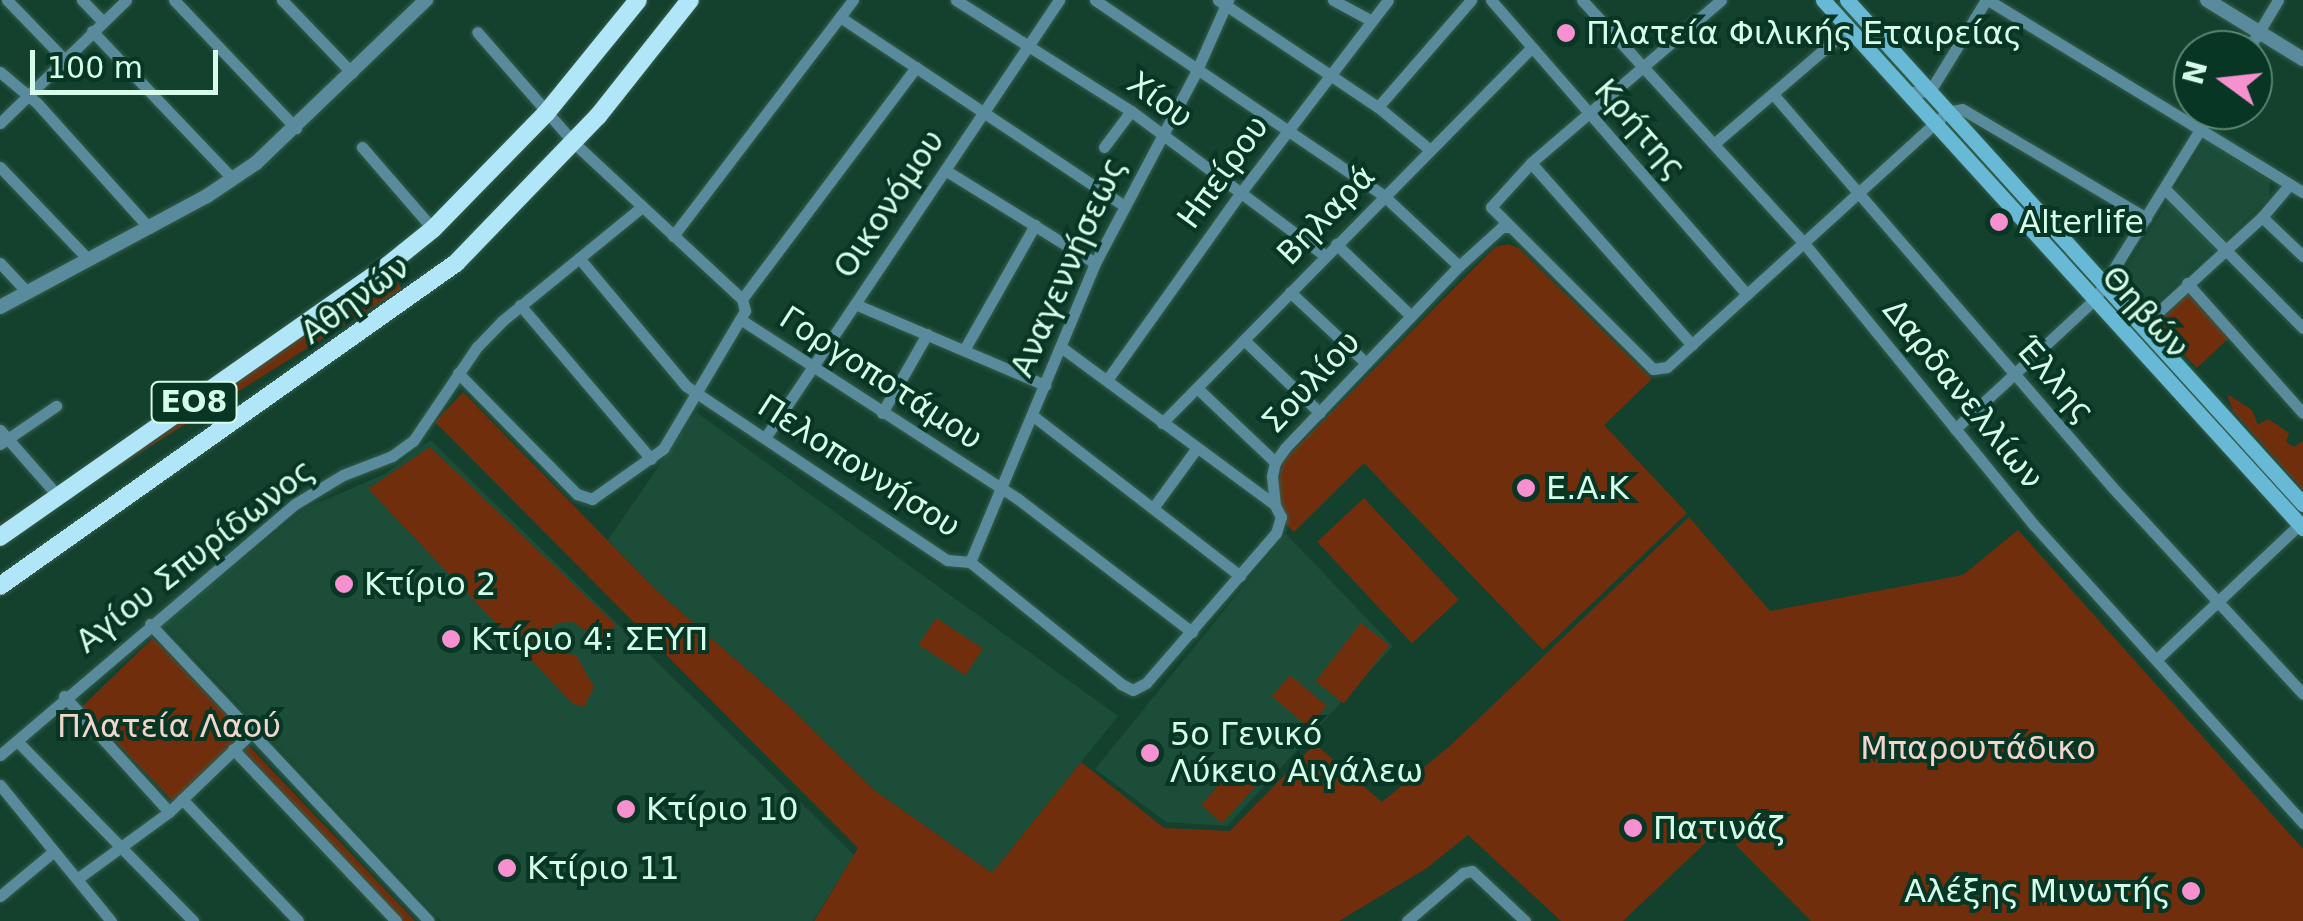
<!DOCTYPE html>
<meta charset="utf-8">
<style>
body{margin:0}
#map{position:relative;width:2303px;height:921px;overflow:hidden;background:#14402e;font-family:"DejaVu Sans",sans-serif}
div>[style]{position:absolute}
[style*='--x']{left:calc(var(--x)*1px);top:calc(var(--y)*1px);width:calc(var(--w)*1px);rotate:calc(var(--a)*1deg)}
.built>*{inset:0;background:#1b4d39}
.green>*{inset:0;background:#712e0c;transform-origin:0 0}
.roads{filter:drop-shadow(0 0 2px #335e4c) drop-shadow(0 0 2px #335e4c)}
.minor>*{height:11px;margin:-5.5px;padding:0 5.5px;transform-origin:5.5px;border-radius:5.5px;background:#598b9d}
.tertiary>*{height:14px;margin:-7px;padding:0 7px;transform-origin:7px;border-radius:7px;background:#598b9d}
.secondary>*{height:15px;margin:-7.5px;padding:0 7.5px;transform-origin:7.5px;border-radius:7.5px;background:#68b9d6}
.trunk>*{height:18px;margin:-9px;padding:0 9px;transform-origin:9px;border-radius:9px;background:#b1e5f8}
.dots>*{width:28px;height:28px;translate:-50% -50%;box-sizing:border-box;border:5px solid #073624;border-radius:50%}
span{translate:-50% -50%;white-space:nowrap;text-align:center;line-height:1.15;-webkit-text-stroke:8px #073624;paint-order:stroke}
.shield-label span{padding:2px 8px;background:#073624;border:2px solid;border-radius:8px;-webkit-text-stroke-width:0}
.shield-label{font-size:30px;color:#d6fde9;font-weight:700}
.poi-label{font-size:32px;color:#d6fde9}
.left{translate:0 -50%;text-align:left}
.right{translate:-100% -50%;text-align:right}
.street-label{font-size:32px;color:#d6fde9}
.park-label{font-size:32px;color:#f0d6cc}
.north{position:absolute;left:2173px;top:30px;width:100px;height:100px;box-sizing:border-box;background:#073624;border:2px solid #5a8673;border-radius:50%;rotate:285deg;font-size:28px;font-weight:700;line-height:40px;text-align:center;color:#d6fde9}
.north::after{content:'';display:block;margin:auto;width:35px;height:45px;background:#f690cf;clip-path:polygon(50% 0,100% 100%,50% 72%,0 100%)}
.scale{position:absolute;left:30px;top:50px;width:188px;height:45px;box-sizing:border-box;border:5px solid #d6fde9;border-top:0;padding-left:12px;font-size:30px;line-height:35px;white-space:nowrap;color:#d6fde9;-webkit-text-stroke:8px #073624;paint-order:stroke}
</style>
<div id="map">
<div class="built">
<div style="clip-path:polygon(2205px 140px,2270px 181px,2269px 198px,2225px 240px,2174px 190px)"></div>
<div style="clip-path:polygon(2169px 200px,2215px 248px,2150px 309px,2122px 274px)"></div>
<div style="clip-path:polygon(696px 412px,1118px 716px,992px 873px,874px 790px,790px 707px,657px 591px,608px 540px)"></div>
<div style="clip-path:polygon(430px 440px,854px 855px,813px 921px,441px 921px,163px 624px,306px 508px,385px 474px)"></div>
<div style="clip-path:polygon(1286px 534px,1393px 646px,1227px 826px,1166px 822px,1095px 769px)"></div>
</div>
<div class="green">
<div style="clip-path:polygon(1508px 244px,1519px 248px,1652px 379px,1604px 425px,1687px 513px,1543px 650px,1364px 463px,1294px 532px,1285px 523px,1277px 488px,1283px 461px,1495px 247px)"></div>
<div style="left:395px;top:278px;width:13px;height:482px;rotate:58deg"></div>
<div style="left:2188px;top:294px;width:60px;height:44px;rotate:47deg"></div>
<div style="clip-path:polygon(463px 392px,657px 591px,790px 707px,874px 790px,992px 873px,1081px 762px,1164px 828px,1230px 831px,1315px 744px,1382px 802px,1451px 745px,1689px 517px,1770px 611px,1963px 575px,2018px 530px,2303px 849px,2303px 921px,1811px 921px,1720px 829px,1623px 921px,1561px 921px,1468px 835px,1427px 868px,1339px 921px,814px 921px,858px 848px,435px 422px)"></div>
<div style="clip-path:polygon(2227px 394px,2252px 410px,2258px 425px,2268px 419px,2289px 433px,2286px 442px,2294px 447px,2303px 441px,2303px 490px,2233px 411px)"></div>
<div style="clip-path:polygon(430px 447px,616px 625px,600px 640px,573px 622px,556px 623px,549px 634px,550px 645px,558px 653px,576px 655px,594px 687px,584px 707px,573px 704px,368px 489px)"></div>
<div style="left:1364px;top:498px;width:139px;height:64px;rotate:47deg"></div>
<div style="left:936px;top:618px;width:56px;height:32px;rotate:33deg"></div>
<div style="left:1361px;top:623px;width:36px;height:74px;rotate:38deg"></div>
<div style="left:153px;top:638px;width:131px;height:99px;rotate:46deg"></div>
<div style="left:1290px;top:675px;width:48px;height:28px;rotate:40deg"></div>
<div style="clip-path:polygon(246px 746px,250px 747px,415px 921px,402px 921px,245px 752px)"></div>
<div style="left:1236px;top:766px;width:28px;height:52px;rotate:42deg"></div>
</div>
<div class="roads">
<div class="minor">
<div style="--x:7;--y:0;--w:81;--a:46"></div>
<div style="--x:82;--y:0;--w:30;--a:46"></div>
<div style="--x:174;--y:0;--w:177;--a:46.4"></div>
<div style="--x:282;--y:0;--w:101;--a:46.2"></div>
<div style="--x:956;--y:0;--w:207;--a:32.4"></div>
<div style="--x:1131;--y:111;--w:241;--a:36.7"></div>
<div style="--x:1095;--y:0;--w:348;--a:34.1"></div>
<div style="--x:1383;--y:195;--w:104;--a:43.1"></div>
<div style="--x:1218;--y:0;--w:192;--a:33.8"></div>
<div style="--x:1378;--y:107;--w:66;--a:39.5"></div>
<div style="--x:1333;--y:0;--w:44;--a:28.3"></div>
<div style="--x:1491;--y:0;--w:390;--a:49"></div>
<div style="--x:1582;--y:0;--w:328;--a:47.6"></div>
<div style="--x:1803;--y:242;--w:364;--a:50.8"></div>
<div style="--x:2033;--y:524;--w:403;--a:47.9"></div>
<div style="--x:1721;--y:0;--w:250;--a:139.4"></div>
<div style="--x:1531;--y:163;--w:59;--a:132.3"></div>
<div style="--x:1491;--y:207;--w:229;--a:45"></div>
<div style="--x:1653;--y:369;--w:14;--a:-8"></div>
<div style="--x:1667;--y:367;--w:379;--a:-42.3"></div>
<div style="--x:1947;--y:112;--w:15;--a:-11"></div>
<div style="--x:1962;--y:109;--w:214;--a:30.6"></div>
<div style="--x:1988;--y:0;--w:369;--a:31.4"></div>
<div style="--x:840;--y:17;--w:341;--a:33.6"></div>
<div style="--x:92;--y:31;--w:204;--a:46.4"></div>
<div style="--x:2248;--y:50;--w:58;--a:-59"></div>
<div style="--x:0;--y:72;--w:48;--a:40"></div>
<div style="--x:37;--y:103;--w:168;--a:48.1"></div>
<div style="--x:1907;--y:92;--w:23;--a:-2"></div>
<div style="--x:1930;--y:91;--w:107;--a:-58.4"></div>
<div style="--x:1773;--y:94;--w:520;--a:49.21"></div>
<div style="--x:2113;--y:488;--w:280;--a:47.3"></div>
<div style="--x:1378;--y:107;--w:142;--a:-49"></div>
<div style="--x:0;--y:123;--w:176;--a:-44.3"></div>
<div style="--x:1716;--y:142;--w:175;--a:-40.6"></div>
<div style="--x:362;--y:147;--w:108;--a:49.1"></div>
<div style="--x:1104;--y:147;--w:45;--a:-53.1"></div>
<div style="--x:1531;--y:163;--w:243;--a:48.5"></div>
<div style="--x:0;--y:167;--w:127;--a:46.3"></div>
<div style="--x:945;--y:170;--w:176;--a:31.8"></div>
<div style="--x:2165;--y:189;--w:196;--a:45.2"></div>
<div style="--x:2262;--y:217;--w:57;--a:43.6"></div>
<div style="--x:673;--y:236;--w:297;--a:-52.7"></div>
<div style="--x:1336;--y:244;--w:104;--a:43.8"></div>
<div style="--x:579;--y:258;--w:167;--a:50.1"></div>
<div style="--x:686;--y:386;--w:314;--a:33.7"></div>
<div style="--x:947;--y:560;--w:23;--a:5"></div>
<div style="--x:970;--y:562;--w:194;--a:38.9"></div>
<div style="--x:1121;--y:684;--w:13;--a:27"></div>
<div style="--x:1133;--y:690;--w:15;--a:-28"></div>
<div style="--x:1146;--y:683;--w:198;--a:-49.1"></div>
<div style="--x:1276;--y:533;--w:17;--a:-73"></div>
<div style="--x:1281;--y:517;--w:13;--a:-117"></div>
<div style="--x:1275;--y:505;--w:29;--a:-96"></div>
<div style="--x:1272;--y:476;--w:14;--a:-78"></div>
<div style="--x:1275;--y:462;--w:17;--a:-54"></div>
<div style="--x:1285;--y:448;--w:252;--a:-46.3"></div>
<div style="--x:1459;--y:266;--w:58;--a:-42.2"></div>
<div style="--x:1502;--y:227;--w:7;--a:0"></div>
<div style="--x:0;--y:263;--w:40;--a:47"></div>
<div style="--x:2187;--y:283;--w:174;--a:48.3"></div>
<div style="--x:1290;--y:292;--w:104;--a:43.1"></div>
<div style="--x:742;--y:299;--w:290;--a:-53.1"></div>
<div style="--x:855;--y:304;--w:207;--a:23.1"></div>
<div style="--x:520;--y:305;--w:202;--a:49.6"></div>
<div style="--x:743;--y:321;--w:328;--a:32.9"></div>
<div style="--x:1018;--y:499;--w:219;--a:37.4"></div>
<div style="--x:2143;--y:326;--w:161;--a:-42.5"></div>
<div style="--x:2262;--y:217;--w:43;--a:-49.7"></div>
<div style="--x:1244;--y:340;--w:105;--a:43.8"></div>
<div style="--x:1061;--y:347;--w:266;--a:36.4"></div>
<div style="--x:964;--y:350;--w:144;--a:-60.4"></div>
<div style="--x:458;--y:373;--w:170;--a:45.5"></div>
<div style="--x:577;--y:494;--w:16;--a:18"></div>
<div style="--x:592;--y:499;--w:87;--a:-35.2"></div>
<div style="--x:663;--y:449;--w:161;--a:-59.3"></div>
<div style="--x:745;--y:311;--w:12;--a:-104"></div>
<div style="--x:742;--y:299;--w:229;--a:-137.1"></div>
<div style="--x:574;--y:143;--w:147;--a:-131.1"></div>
<div style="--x:1107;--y:380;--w:232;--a:-54.5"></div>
<div style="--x:1242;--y:191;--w:240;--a:-52.6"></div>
<div style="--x:1197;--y:388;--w:108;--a:43.5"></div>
<div style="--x:882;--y:413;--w:91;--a:-60.3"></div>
<div style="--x:1032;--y:415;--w:263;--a:37.7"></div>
<div style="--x:1162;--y:423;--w:526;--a:-45.46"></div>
<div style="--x:1955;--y:429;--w:191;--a:-42.9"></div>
<div style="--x:2095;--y:299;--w:222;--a:-58.2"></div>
<div style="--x:0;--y:430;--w:88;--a:48.7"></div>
<div style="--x:765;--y:438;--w:528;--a:-56.13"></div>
<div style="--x:0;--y:444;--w:68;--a:-34.2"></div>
<div style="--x:1153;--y:508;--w:73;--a:-53.9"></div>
<div style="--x:970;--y:562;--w:324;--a:-67.3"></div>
<div style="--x:1095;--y:263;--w:218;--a:-62.1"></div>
<div style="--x:1197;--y:70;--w:77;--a:-66.1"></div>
<div style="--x:150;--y:624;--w:407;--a:46.8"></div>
<div style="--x:2156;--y:660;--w:198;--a:-43.4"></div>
<div style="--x:64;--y:696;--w:156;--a:47.8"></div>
<div style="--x:17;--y:741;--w:252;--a:45.6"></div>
<div style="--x:233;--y:749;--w:237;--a:46.5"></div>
<div style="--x:0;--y:755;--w:387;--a:-40.4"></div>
<div style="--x:295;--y:504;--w:56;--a:-31.1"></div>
<div style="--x:343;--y:475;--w:53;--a:-21.2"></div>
<div style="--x:392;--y:456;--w:26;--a:-36"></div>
<div style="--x:413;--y:441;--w:114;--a:-55.8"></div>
<div style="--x:477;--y:347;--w:36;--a:-46"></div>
<div style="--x:502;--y:321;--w:181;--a:-39.2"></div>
<div style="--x:0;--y:785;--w:176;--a:50.8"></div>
<div style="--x:182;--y:799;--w:168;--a:46.4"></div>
<div style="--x:77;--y:879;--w:114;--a:-36.1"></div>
<div style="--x:169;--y:812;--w:115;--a:-43.9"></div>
<div style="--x:0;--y:896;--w:70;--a:-39.8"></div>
<div style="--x:1407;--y:921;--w:74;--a:-40.6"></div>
<div style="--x:1463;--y:873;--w:9;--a:-13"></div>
<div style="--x:1472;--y:871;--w:73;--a:43.3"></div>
</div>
<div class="tertiary">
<div style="--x:2207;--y:0;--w:113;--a:31.6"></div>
<div style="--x:0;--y:307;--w:235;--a:-28.2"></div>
<div style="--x:207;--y:196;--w:59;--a:-34"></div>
<div style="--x:256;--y:163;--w:236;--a:-43.8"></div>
</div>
<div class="secondary">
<div style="--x:1823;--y:0;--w:714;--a:47.73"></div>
<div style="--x:1847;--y:0;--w:680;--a:47.86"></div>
</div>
<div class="trunk">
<div style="--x:0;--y:537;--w:472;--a:-35"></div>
<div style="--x:387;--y:266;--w:59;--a:-38.8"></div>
<div style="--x:433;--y:229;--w:163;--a:-45.7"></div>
<div style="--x:547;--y:112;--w:144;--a:-50.9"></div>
<div style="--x:0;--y:586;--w:559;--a:-35.31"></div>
<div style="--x:456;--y:263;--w:204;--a:-46"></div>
<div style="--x:598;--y:116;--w:148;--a:-51.6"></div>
</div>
</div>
<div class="dots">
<div style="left:1566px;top:33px;background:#f690cf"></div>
<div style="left:1999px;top:222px;background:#f690cf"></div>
<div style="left:1526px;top:488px;background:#f690cf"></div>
<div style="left:344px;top:584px;background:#f690cf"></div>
<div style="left:451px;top:639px;background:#f690cf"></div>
<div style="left:1150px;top:753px;background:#f690cf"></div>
<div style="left:626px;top:809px;background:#f690cf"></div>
<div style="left:1633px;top:828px;background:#f690cf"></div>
<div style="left:507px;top:868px;background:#f690cf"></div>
<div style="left:2191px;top:891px;background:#f690cf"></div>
</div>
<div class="shield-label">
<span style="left:194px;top:402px">ΕΟ8</span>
</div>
<div class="poi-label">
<span class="left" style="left:1586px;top:33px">Πλατεία Φιλικής Εταιρείας</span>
<span class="left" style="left:2019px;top:222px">Alterlife</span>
<span class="left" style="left:1546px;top:488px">E.A.K</span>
<span class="left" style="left:364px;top:584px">Κτίριο 2</span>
<span class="left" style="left:471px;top:639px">Κτίριο 4: ΣΕΥΠ</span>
<span class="left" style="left:1170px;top:753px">5ο Γενικό<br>Λύκειο Αιγάλεω</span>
<span class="left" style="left:646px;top:809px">Κτίριο 10</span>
<span class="left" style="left:1653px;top:828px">Πατινάζ</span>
<span class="left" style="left:527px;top:868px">Κτίριο 11</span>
<span class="right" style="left:2171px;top:891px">Αλέξης Μινωτής</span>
</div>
<div class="street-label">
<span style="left:1160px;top:100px;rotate:36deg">Χίου</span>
<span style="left:1640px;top:129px;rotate:49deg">Κρήτης</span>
<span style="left:1223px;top:172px;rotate:-54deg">Ηπείρου</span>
<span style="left:889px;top:204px;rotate:-56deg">Οικονόμου</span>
<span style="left:1326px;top:215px;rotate:-46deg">Βηλαρά</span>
<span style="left:1068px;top:267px;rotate:-66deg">Αναγεννήσεως</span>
<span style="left:355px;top:300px;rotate:-36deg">Αθηνών</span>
<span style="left:2145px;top:312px;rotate:48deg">Θηβών</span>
<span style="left:881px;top:378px;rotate:33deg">Γοργοποτάμου</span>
<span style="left:2055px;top:380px;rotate:49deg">Έλλης</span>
<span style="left:1311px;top:382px;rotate:-47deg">Σουλίου</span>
<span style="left:1963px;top:394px;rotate:51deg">Δαρδανελλίων</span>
<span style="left:859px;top:466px;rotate:33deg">Πελοποννήσου</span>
<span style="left:195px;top:556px;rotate:-38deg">Αγίου Σπυρίδωνος</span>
</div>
<div class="park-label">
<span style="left:169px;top:726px">Πλατεία Λαού</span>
<span style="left:1978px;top:748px">Μπαρουτάδικο</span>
</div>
<div class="north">N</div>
<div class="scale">100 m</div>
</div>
